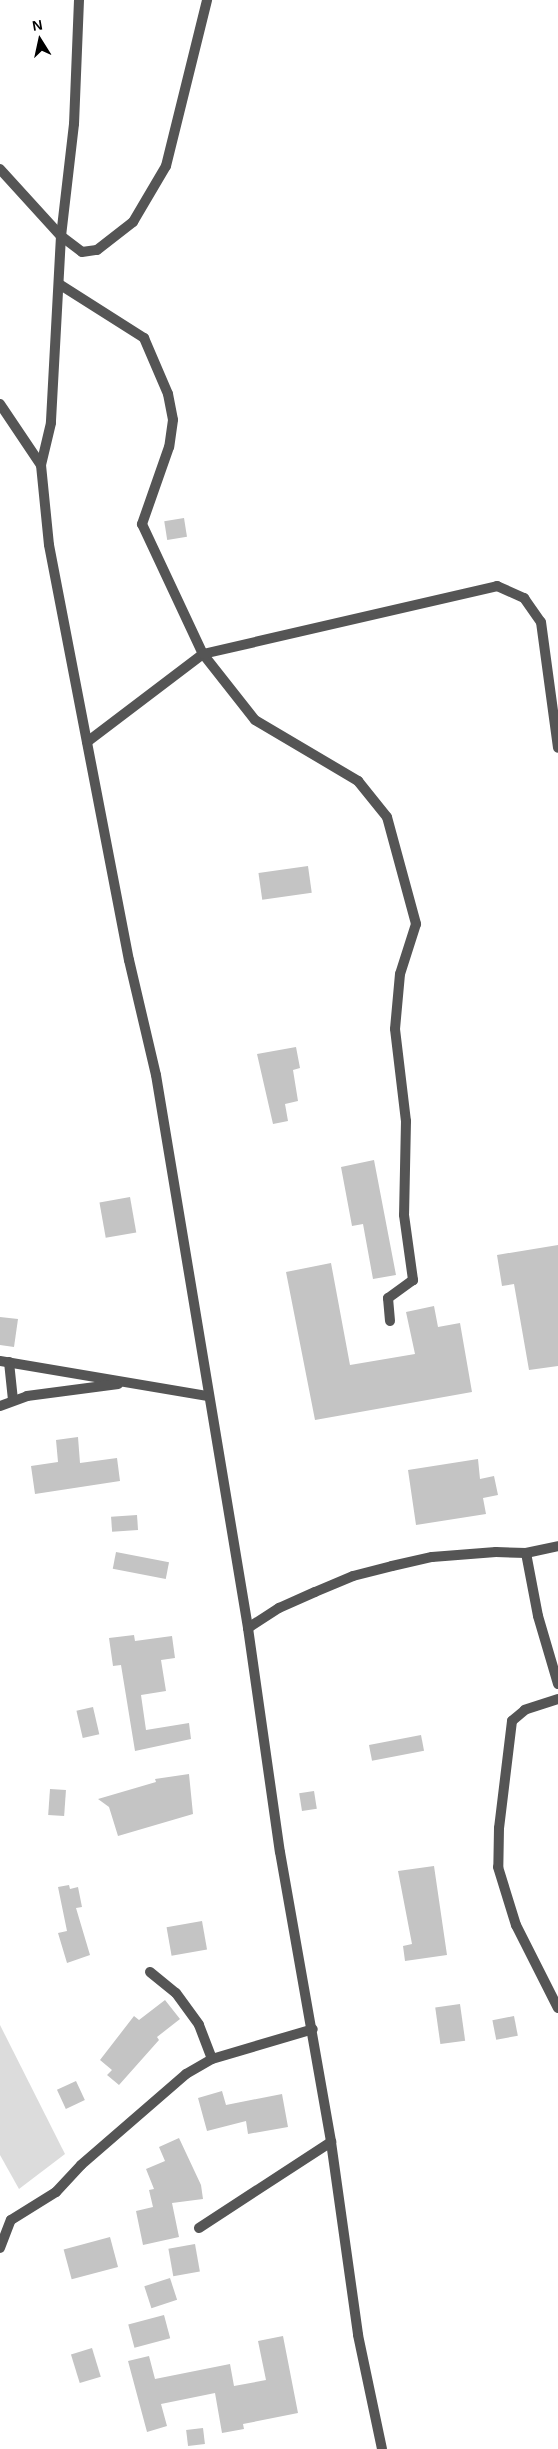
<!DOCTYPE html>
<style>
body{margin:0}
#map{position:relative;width:558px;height:2449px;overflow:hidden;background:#fff;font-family:Arial,sans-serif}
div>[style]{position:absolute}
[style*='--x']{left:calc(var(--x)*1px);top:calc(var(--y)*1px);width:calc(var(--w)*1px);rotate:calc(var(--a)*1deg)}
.green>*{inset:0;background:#dcdcdc}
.building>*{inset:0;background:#c4c4c4;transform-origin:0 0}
.lane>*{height:10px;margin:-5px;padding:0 5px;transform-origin:5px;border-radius:5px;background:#555}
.street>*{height:10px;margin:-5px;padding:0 5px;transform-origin:5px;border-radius:5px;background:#555}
span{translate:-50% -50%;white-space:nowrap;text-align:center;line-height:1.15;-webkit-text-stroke:4.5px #fff;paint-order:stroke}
.north{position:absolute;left:15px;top:15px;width:50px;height:50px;-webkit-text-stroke:4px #fff;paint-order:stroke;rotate:350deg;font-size:14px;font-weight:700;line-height:20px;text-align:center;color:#000}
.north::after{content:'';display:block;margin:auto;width:18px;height:22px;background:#000;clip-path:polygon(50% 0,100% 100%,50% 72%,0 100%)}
</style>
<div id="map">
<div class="green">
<div style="clip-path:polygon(0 2025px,65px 2154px,19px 2189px,0 2155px)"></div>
</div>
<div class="building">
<div style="left:184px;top:518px;width:19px;height:20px;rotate:81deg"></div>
<div style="left:308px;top:866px;width:27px;height:50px;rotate:82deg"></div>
<div style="clip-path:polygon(296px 1047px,300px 1068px,293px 1070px,298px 1101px,285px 1104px,288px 1121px,273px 1124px,257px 1054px)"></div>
<div style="clip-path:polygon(374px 1160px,396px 1275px,373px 1279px,363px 1224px,352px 1226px,341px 1167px)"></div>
<div style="left:130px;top:1197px;width:36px;height:31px;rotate:80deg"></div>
<div style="clip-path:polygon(558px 1245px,558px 1366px,529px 1370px,514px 1284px,502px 1286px,497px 1255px)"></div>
<div style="clip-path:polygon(331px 1263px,350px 1365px,415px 1354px,406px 1312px,434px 1306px,438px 1327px,460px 1323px,472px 1392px,315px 1420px,286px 1272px)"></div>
<div style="clip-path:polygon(0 1317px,18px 1319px,14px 1347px,0 1345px)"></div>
<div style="clip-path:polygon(78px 1437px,80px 1463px,117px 1458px,120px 1481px,35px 1494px,31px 1466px,58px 1462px,56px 1440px)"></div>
<div style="clip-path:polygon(478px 1459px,480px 1479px,494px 1476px,498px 1495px,483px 1498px,486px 1514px,416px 1525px,408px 1470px)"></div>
<div style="left:137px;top:1515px;width:15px;height:26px;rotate:86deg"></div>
<div style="left:116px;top:1552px;width:54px;height:17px;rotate:11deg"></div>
<div style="clip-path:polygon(134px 1635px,135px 1641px,172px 1636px,175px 1658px,161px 1660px,166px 1691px,141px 1695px,146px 1730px,189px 1723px,191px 1739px,135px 1751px,121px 1665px,113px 1666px,109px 1638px)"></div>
<div style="left:93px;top:1707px;width:28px;height:17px;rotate:77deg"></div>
<div style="left:421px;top:1735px;width:16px;height:53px;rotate:79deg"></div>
<div style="clip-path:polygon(189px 1774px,193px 1814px,118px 1836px,109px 1807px,98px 1799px,156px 1782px,155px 1779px)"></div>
<div style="left:50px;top:1789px;width:16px;height:26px;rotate:4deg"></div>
<div style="left:314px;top:1791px;width:18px;height:15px;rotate:81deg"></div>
<div style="clip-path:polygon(434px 1866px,447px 1955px,405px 1961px,403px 1946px,412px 1944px,398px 1871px)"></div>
<div style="clip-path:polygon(69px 1885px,70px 1889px,78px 1887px,82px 1907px,76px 1908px,90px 1955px,67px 1963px,58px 1933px,67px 1931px,58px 1887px)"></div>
<div style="left:202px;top:1921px;width:29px;height:36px;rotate:80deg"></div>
<div style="clip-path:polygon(165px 2000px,180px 2019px,157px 2037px,159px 2040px,119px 2085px,107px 2075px,112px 2070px,100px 2060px,134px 2016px,139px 2020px)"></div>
<div style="left:460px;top:2004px;width:37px;height:25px;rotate:82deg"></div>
<div style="left:514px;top:2016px;width:20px;height:22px;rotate:79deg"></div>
<div style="left:76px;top:2081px;width:21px;height:21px;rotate:65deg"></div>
<div style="clip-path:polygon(222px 2091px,226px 2105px,282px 2094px,288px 2127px,248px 2134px,246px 2121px,207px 2131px,198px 2098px)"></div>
<div style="clip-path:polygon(179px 2138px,201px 2185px,203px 2199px,172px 2203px,179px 2237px,143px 2245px,136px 2211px,153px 2207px,149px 2190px,154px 2189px,146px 2169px,165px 2161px,159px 2147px)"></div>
<div style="left:110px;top:2237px;width:31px;height:48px;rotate:75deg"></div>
<div style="left:195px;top:2244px;width:28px;height:27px;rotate:80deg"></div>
<div style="left:170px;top:2278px;width:23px;height:27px;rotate:72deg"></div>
<div style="left:164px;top:2315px;width:24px;height:37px;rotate:75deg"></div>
<div style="clip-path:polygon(283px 2336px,298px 2413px,243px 2424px,244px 2429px,222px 2433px,215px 2393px,161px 2404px,167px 2426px,147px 2432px,128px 2361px,149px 2356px,155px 2379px,230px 2364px,234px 2386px,266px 2380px,258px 2341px)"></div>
<div style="left:92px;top:2348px;width:30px;height:22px;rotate:73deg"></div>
<div style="left:203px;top:2428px;width:16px;height:17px;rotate:83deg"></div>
</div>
<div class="lane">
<div style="--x:59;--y:284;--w:101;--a:32.4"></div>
<div style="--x:144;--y:338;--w:61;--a:66.8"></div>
<div style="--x:168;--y:394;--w:26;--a:79"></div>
<div style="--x:173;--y:420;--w:27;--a:98"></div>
<div style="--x:169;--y:447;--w:82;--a:109.3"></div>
<div style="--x:142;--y:524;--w:144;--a:64.9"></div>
<div style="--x:203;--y:654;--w:84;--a:51.8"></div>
<div style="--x:255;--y:720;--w:120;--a:30.6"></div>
<div style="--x:358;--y:781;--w:46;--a:51.1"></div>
<div style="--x:387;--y:817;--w:111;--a:74.8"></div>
<div style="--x:416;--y:924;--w:52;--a:107.7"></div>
<div style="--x:400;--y:974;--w:55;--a:95.2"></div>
<div style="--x:395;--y:1029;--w:93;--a:83.2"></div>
<div style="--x:406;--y:1121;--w:94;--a:91.2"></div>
<div style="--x:404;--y:1215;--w:66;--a:82.1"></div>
<div style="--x:413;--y:1280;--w:31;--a:144"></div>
<div style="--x:388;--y:1298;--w:23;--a:85"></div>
<div style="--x:87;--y:742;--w:146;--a:-37.2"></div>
<div style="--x:203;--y:654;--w:302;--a:-13"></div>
<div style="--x:497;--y:586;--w:30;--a:24"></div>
<div style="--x:524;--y:598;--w:29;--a:55"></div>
<div style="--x:541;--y:622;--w:127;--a:82.3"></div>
</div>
<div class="street">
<div style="--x:79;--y:0;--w:124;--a:92.3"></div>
<div style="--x:74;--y:124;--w:113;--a:96.6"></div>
<div style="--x:61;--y:236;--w:187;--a:93.1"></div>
<div style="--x:51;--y:423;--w:43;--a:103.4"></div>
<div style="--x:41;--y:465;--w:80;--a:84.3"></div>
<div style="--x:49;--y:545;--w:423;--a:79.1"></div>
<div style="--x:129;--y:960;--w:118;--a:76.8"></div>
<div style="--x:156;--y:1075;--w:561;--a:80.55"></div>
<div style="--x:248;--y:1628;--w:226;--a:81.9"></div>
<div style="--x:280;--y:1852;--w:294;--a:80"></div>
<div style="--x:331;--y:2142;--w:195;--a:82"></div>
<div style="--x:358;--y:2335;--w:116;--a:78.1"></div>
<div style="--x:0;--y:169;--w:91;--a:47.7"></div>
<div style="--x:61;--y:236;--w:26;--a:37"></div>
<div style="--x:82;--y:252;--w:15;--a:-8"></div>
<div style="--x:97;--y:250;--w:46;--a:-37.9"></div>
<div style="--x:133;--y:222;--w:65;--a:-59.5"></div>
<div style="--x:166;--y:166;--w:171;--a:-76.1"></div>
<div style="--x:0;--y:404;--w:73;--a:56.1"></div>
<div style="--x:0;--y:1361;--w:211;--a:9.6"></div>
<div style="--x:9;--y:1362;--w:37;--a:84"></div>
<div style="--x:0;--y:1406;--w:29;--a:-20"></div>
<div style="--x:27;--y:1396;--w:92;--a:-7.5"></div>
<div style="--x:526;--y:1553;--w:64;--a:79.2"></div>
<div style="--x:538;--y:1616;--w:71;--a:73.6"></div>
<div style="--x:248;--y:1628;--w:37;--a:-33"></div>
<div style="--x:279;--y:1608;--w:39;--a:-24"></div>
<div style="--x:315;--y:1592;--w:41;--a:-22.8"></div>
<div style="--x:353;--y:1576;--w:40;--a:-14.4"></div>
<div style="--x:392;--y:1566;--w:41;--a:-12.7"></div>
<div style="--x:432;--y:1557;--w:64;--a:-4.5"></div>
<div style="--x:496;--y:1552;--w:30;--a:2"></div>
<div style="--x:526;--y:1553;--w:33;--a:-12"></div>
<div style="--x:558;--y:1699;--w:35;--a:162"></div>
<div style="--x:525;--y:1710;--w:17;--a:140"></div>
<div style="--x:512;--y:1721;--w:108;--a:96.9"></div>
<div style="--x:499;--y:1828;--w:39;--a:91"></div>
<div style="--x:498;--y:1867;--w:61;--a:72.8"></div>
<div style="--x:516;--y:1925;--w:93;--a:63.2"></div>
<div style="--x:150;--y:1972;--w:33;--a:39"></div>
<div style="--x:176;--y:1993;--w:39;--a:54"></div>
<div style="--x:199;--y:2025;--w:36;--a:69"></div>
<div style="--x:199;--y:2228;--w:158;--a:-33.1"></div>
<div style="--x:0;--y:2248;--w:30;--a:-69"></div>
<div style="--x:11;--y:2220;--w:53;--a:-31.9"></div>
<div style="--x:56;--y:2192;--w:37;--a:-47"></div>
<div style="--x:81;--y:2165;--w:139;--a:-40.9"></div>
<div style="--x:186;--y:2074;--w:30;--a:-30"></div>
<div style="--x:212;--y:2059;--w:105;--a:-16.5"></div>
</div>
<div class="north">N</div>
</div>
